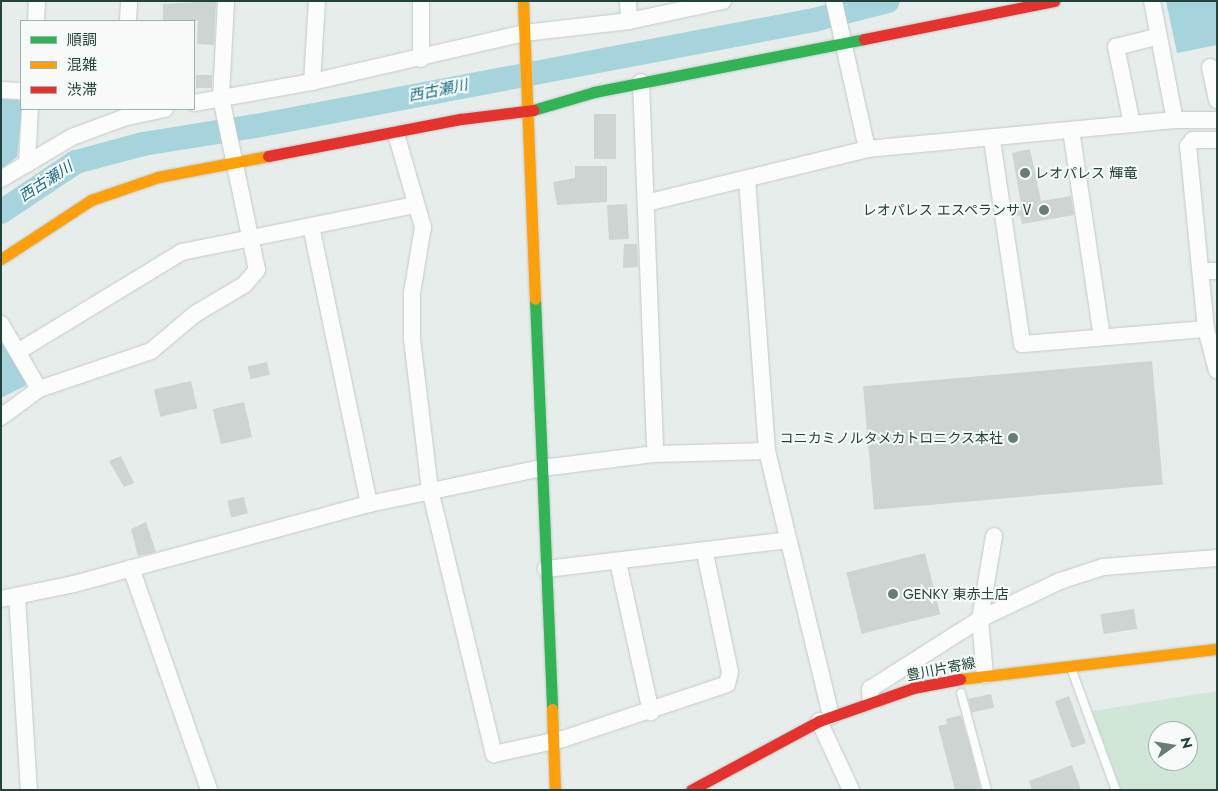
<!DOCTYPE html>
<meta charset="utf-8">
<style>
body{margin:0}
#map{position:relative;width:1218px;height:791px;overflow:hidden;background:#e7edea;font-family:Jost,"Noto Sans JP",sans-serif}
div>[style]{position:absolute}
[style*='--x']{left:calc(var(--x)*1px);top:calc(var(--y)*1px);width:calc(var(--w)*1px);rotate:calc(var(--a)*1deg)}
.green>*{inset:0;background:#d0e6d7}
.water>*{inset:0;background:#a6d4dd}
.river>*{height:24px;margin:-12px;padding:0 12px;transform-origin:12px;border-radius:12px;background:#a6d4dd}
.building>*{inset:0;background:#ced4d2;transform-origin:0 0}
.roads{filter:drop-shadow(0 0 1px #c4cac8) drop-shadow(0 0 1px #c4cac8)}
.lane>*{height:8px;margin:-4px;padding:0 4px;transform-origin:4px;border-radius:4px;background:#fbfcfc}
.street>*{height:16px;margin:-8px;padding:0 8px;transform-origin:8px;border-radius:8px;background:#fbfcfc}
.fast>*{height:11px;margin:-5.5px;padding:0 5.5px;transform-origin:5.5px;border-radius:5.5px;background:#30b455}
.slow>*{height:11px;margin:-5.5px;padding:0 5.5px;transform-origin:5.5px;border-radius:5.5px;background:#ff9f0a}
.jam>*{height:11px;margin:-5.5px;padding:0 5.5px;transform-origin:5.5px;border-radius:5.5px;background:#e5322d}
.dots>*{width:14px;height:14px;translate:-50% -50%;box-sizing:border-box;border:2px solid #f6fbf9;border-radius:50%}
span{translate:-50% -50%;white-space:nowrap;text-align:center;line-height:1.15;-webkit-text-stroke:4px #f6fbf9;paint-order:stroke}
.poi-label{font-size:14px;color:#22433b}
.left{translate:0 -50%;text-align:left}
.right{translate:-100% -50%;text-align:right}
.street-label{font-size:14px;color:#22433b}
.water-label{font-size:15px;color:#176e84;font-style:italic}
.frame{position:absolute;inset:0;border:2px solid #22433b;pointer-events:none}
.legend{position:absolute;left:20px;top:20px;width:175px;height:90px;box-sizing:border-box;background:#f6fbf9;border:1px solid #a1b1ad;margin:0;padding:6px 9px;list-style:none;font-size:15px;color:#22433b}
.legend li{display:flex;align-items:center;gap:10px;height:25px}
.legend b{width:25px;border:1px solid #a1b1ad}
.north{position:absolute;left:1148px;top:721px;width:50px;height:50px;box-sizing:border-box;background:#f6fbf9;border:1px solid #a1b1ad;border-radius:50%;rotate:77deg;font-size:14px;font-weight:700;line-height:20px;text-align:center;color:#22433b}
.north::after{content:'';display:block;margin:auto;width:18px;height:22px;background:#677e78;clip-path:polygon(50% 0,100% 100%,50% 72%,0 100%)}
</style>
<div id="map">
<div class="green">
<div style="clip-path:polygon(evenodd,1217px 691px,1217px 790px,1121px 790px,1092px 711px,1217px 691px,1158px 731px,1188px 731px,1188px 761px,1158px 761px,1158px 731px)"></div>
</div>
<div class="water">
<div style="clip-path:polygon(1166px 1px,1217px 1px,1217px 45px,1177px 53px)"></div>
<div style="clip-path:polygon(1px 99px,19px 100px,22px 109px,17px 157px,1px 169px)"></div>
<div style="clip-path:polygon(1px 341px,27px 381px,25px 386px,1px 398px)"></div>
</div>
<div class="river">
<div style="--x:1;--y:212;--w:90;--a:-33.7"></div>
<div style="--x:76;--y:162;--w:69;--a:-15"></div>
<div style="--x:143;--y:144;--w:114;--a:-9.1"></div>
<div style="--x:256;--y:126;--w:568;--a:-10.76"></div>
<div style="--x:814;--y:20;--w:76;--a:-14.4"></div>
</div>
<div class="building">
<div style="clip-path:polygon(216px 1px,214px 45px,197px 44px,198px 21px,163px 21px,163px 4px)"></div>
<div style="left:196px;top:75px;width:16px;height:13px"></div>
<div style="left:594px;top:114px;width:22px;height:45px"></div>
<div style="clip-path:polygon(1030px 149px,1041px 201px,1071px 196px,1074px 215px,1022px 224px,1020px 215px,1014px 216px,1013px 206px,1021px 204px,1012px 153px)"></div>
<div style="clip-path:polygon(575px 166px,607px 166px,607px 202px,557px 205px,553px 182px,575px 178px)"></div>
<div style="left:627px;top:204px;width:35px;height:20px;rotate:87deg"></div>
<div style="clip-path:polygon(624px 244px,637px 244px,638px 267px,623px 268px)"></div>
<div style="left:1152px;top:361px;width:124px;height:290px;rotate:85deg"></div>
<div style="left:267px;top:362px;width:13px;height:20px;rotate:77deg"></div>
<div style="left:191px;top:381px;width:28px;height:38px;rotate:77deg"></div>
<div style="left:244px;top:402px;width:36px;height:32px;rotate:77deg"></div>
<div style="clip-path:polygon(121px 456px,134px 483px,124px 487px,109px 461px)"></div>
<div style="left:244px;top:497px;width:17px;height:17px;rotate:77deg"></div>
<div style="clip-path:polygon(146px 522px,156px 552px,138px 556px,131px 529px)"></div>
<div style="left:925px;top:553px;width:63px;height:81px;rotate:76deg"></div>
<div style="left:1134px;top:609px;width:20px;height:34px;rotate:81deg"></div>
<div style="left:991px;top:694px;width:14px;height:23px;rotate:78deg"></div>
<div style="left:1069px;top:696px;width:50px;height:15px;rotate:70deg"></div>
<div style="clip-path:polygon(961px 715px,971px 750px,981px 790px,955px 790px,938px 726px,947px 724px,946px 719px)"></div>
<div style="clip-path:polygon(1072px 765px,1081px 790px,1032px 790px,1029px 781px)"></div>
</div>
<div class="roads">
<div class="lane">
<div style="--x:1071;--y:668;--w:130;--a:69.8"></div>
<div style="--x:961;--y:693;--w:100;--a:75"></div>
</div>
<div class="street">
<div style="--x:628;--y:1;--w:20;--a:87"></div>
<div style="--x:834;--y:1;--w:152;--a:77.4"></div>
<div style="--x:1152;--y:1;--w:121;--a:79.1"></div>
<div style="--x:36;--y:21;--w:20;--a:-87"></div>
<div style="--x:128;--y:21;--w:20;--a:-87"></div>
<div style="--x:421;--y:59;--w:58;--a:-90"></div>
<div style="--x:1210;--y:67;--w:34;--a:78"></div>
<div style="--x:312;--y:82;--w:81;--a:-86.5"></div>
<div style="--x:641;--y:82;--w:372;--a:87.8"></div>
<div style="--x:1;--y:90;--w:20;--a:3"></div>
<div style="--x:194;--y:103;--w:120;--a:-10.1"></div>
<div style="--x:312;--y:82;--w:218;--a:-13"></div>
<div style="--x:524;--y:33;--w:106;--a:-6.5"></div>
<div style="--x:629;--y:21;--w:96;--a:-12"></div>
<div style="--x:1132;--y:124;--w:79;--a:-101.7"></div>
<div style="--x:1116;--y:47;--w:44;--a:-14.3"></div>
<div style="--x:1071;--y:130;--w:209;--a:81.5"></div>
<div style="--x:396;--y:134;--w:97;--a:73.8"></div>
<div style="--x:423;--y:227;--w:67;--a:99.5"></div>
<div style="--x:412;--y:293;--w:46;--a:90"></div>
<div style="--x:412;--y:339;--w:152;--a:83.2"></div>
<div style="--x:430;--y:490;--w:272;--a:76.4"></div>
<div style="--x:494;--y:754;--w:71;--a:-12.3"></div>
<div style="--x:563;--y:739;--w:173;--a:-18.5"></div>
<div style="--x:727;--y:684;--w:12;--a:-76"></div>
<div style="--x:730;--y:672;--w:122;--a:-101.9"></div>
<div style="--x:992;--y:140;--w:206;--a:81.6"></div>
<div style="--x:1022;--y:344;--w:185;--a:-4.7"></div>
<div style="--x:1217;--y:140;--w:24;--a:180"></div>
<div style="--x:1193;--y:140;--w:8;--a:130"></div>
<div style="--x:1188;--y:146;--w:184;--a:84.4"></div>
<div style="--x:1206;--y:329;--w:43;--a:75.3"></div>
<div style="--x:27;--y:164;--w:55;--a:-86.9"></div>
<div style="--x:1;--y:179;--w:82;--a:-30.6"></div>
<div style="--x:72;--y:137;--w:54;--a:-20.4"></div>
<div style="--x:123;--y:118;--w:43;--a:-12.1"></div>
<div style="--x:747;--y:179;--w:273;--a:85.8"></div>
<div style="--x:767;--y:451;--w:273;--a:76.4"></div>
<div style="--x:646;--y:203;--w:228;--a:-13.7"></div>
<div style="--x:867;--y:149;--w:309;--a:-5.4"></div>
<div style="--x:1175;--y:120;--w:42;--a:0"></div>
<div style="--x:311;--y:226;--w:284;--a:78.2"></div>
<div style="--x:1202;--y:271;--w:15;--a:0"></div>
<div style="--x:1;--y:324;--w:75;--a:59.7"></div>
<div style="--x:19;--y:351;--w:191;--a:-31.3"></div>
<div style="--x:182;--y:252;--w:238;--a:-11.4"></div>
<div style="--x:1;--y:417;--w:47;--a:-36.4"></div>
<div style="--x:39;--y:389;--w:118;--a:-18.7"></div>
<div style="--x:151;--y:351;--w:57;--a:-40.1"></div>
<div style="--x:195;--y:314;--w:57;--a:-30.6"></div>
<div style="--x:244;--y:285;--w:20;--a:-49"></div>
<div style="--x:257;--y:270;--w:177;--a:-101.8"></div>
<div style="--x:221;--y:97;--w:96;--a:-87"></div>
<div style="--x:618;--y:562;--w:154;--a:77.6"></div>
<div style="--x:131;--y:568;--w:235;--a:70.6"></div>
<div style="--x:546;--y:569;--w:244;--a:-6.8"></div>
<div style="--x:17;--y:596;--w:194;--a:86.5"></div>
<div style="--x:1;--y:599;--w:75;--a:-11.6"></div>
<div style="--x:74;--y:584;--w:306;--a:-15.2"></div>
<div style="--x:369;--y:504;--w:177;--a:-11.8"></div>
<div style="--x:542;--y:468;--w:114;--a:-7.1"></div>
<div style="--x:655;--y:454;--w:112;--a:-1.5"></div>
<div style="--x:985;--y:675;--w:56;--a:-95.1"></div>
<div style="--x:980;--y:619;--w:84;--a:-80.4"></div>
<div style="--x:871;--y:701;--w:12;--a:-95"></div>
<div style="--x:870;--y:689;--w:62;--a:-32.4"></div>
<div style="--x:922;--y:656;--w:69;--a:-32.5"></div>
<div style="--x:980;--y:619;--w:89;--a:-25.4"></div>
<div style="--x:1060;--y:581;--w:45;--a:-18"></div>
<div style="--x:1103;--y:567;--w:114;--a:-4.5"></div>
<div style="--x:819;--y:721;--w:76;--a:65.1"></div>
</div>
<div class="fast">
<div style="--x:533;--y:110;--w:64;--a:-16.4"></div>
<div style="--x:594;--y:92;--w:275;--a:-11.1"></div>
<div style="--x:535;--y:299;--w:410;--a:87.6"></div>
</div>
<div class="slow">
<div style="--x:523;--y:1;--w:298;--a:87.7"></div>
<div style="--x:1;--y:259;--w:108;--a:-33.2"></div>
<div style="--x:91;--y:200;--w:71;--a:-18.9"></div>
<div style="--x:158;--y:177;--w:112;--a:-10.8"></div>
<div style="--x:960;--y:679;--w:259;--a:-6.7"></div>
<div style="--x:552;--y:709;--w:81;--a:87.9"></div>
</div>
<div class="jam">
<div style="--x:864;--y:39;--w:194;--a:-11.3"></div>
<div style="--x:268;--y:156;--w:197;--a:-10.9"></div>
<div style="--x:461;--y:119;--w:73;--a:-7.1"></div>
<div style="--x:691;--y:790;--w:145;--a:-28.3"></div>
<div style="--x:819;--y:721;--w:100;--a:-19.3"></div>
<div style="--x:913;--y:688;--w:48;--a:-10.8"></div>
</div>
</div>
<div class="dots">
<div style="left:1025px;top:173px;background:#677e78"></div>
<div style="left:1044px;top:210px;background:#677e78"></div>
<div style="left:1013px;top:438px;background:#677e78"></div>
<div style="left:893px;top:594px;background:#677e78"></div>
</div>
<div class="poi-label">
<span class="left" style="left:1035px;top:173px">レオパレス 輝竜</span>
<span class="right" style="left:1034px;top:210px">レオパレス エスペランサⅤ</span>
<span class="right" style="left:1003px;top:438px">コニカミノルタメカトロニクス本社</span>
<span class="left" style="left:903px;top:594px">GENKY 東赤土店</span>
</div>
<div class="street-label">
<span style="left:941px;top:669px;rotate:-11deg">豊川片寄線</span>
</div>
<div class="water-label">
<span style="left:438px;top:91px;rotate:-11deg">西古瀬川</span>
<span style="left:46px;top:182px;rotate:-33deg">西古瀬川</span>
</div>
<div class="frame"></div>
<ul class="legend">
<li><b style="height:6px;background:#30b455"></b>順調</li>
<li><b style="height:6px;background:#ff9f0a"></b>混雑</li>
<li><b style="height:6px;background:#e5322d"></b>渋滞</li>
</ul>
<div class="north">N</div>
</div>
